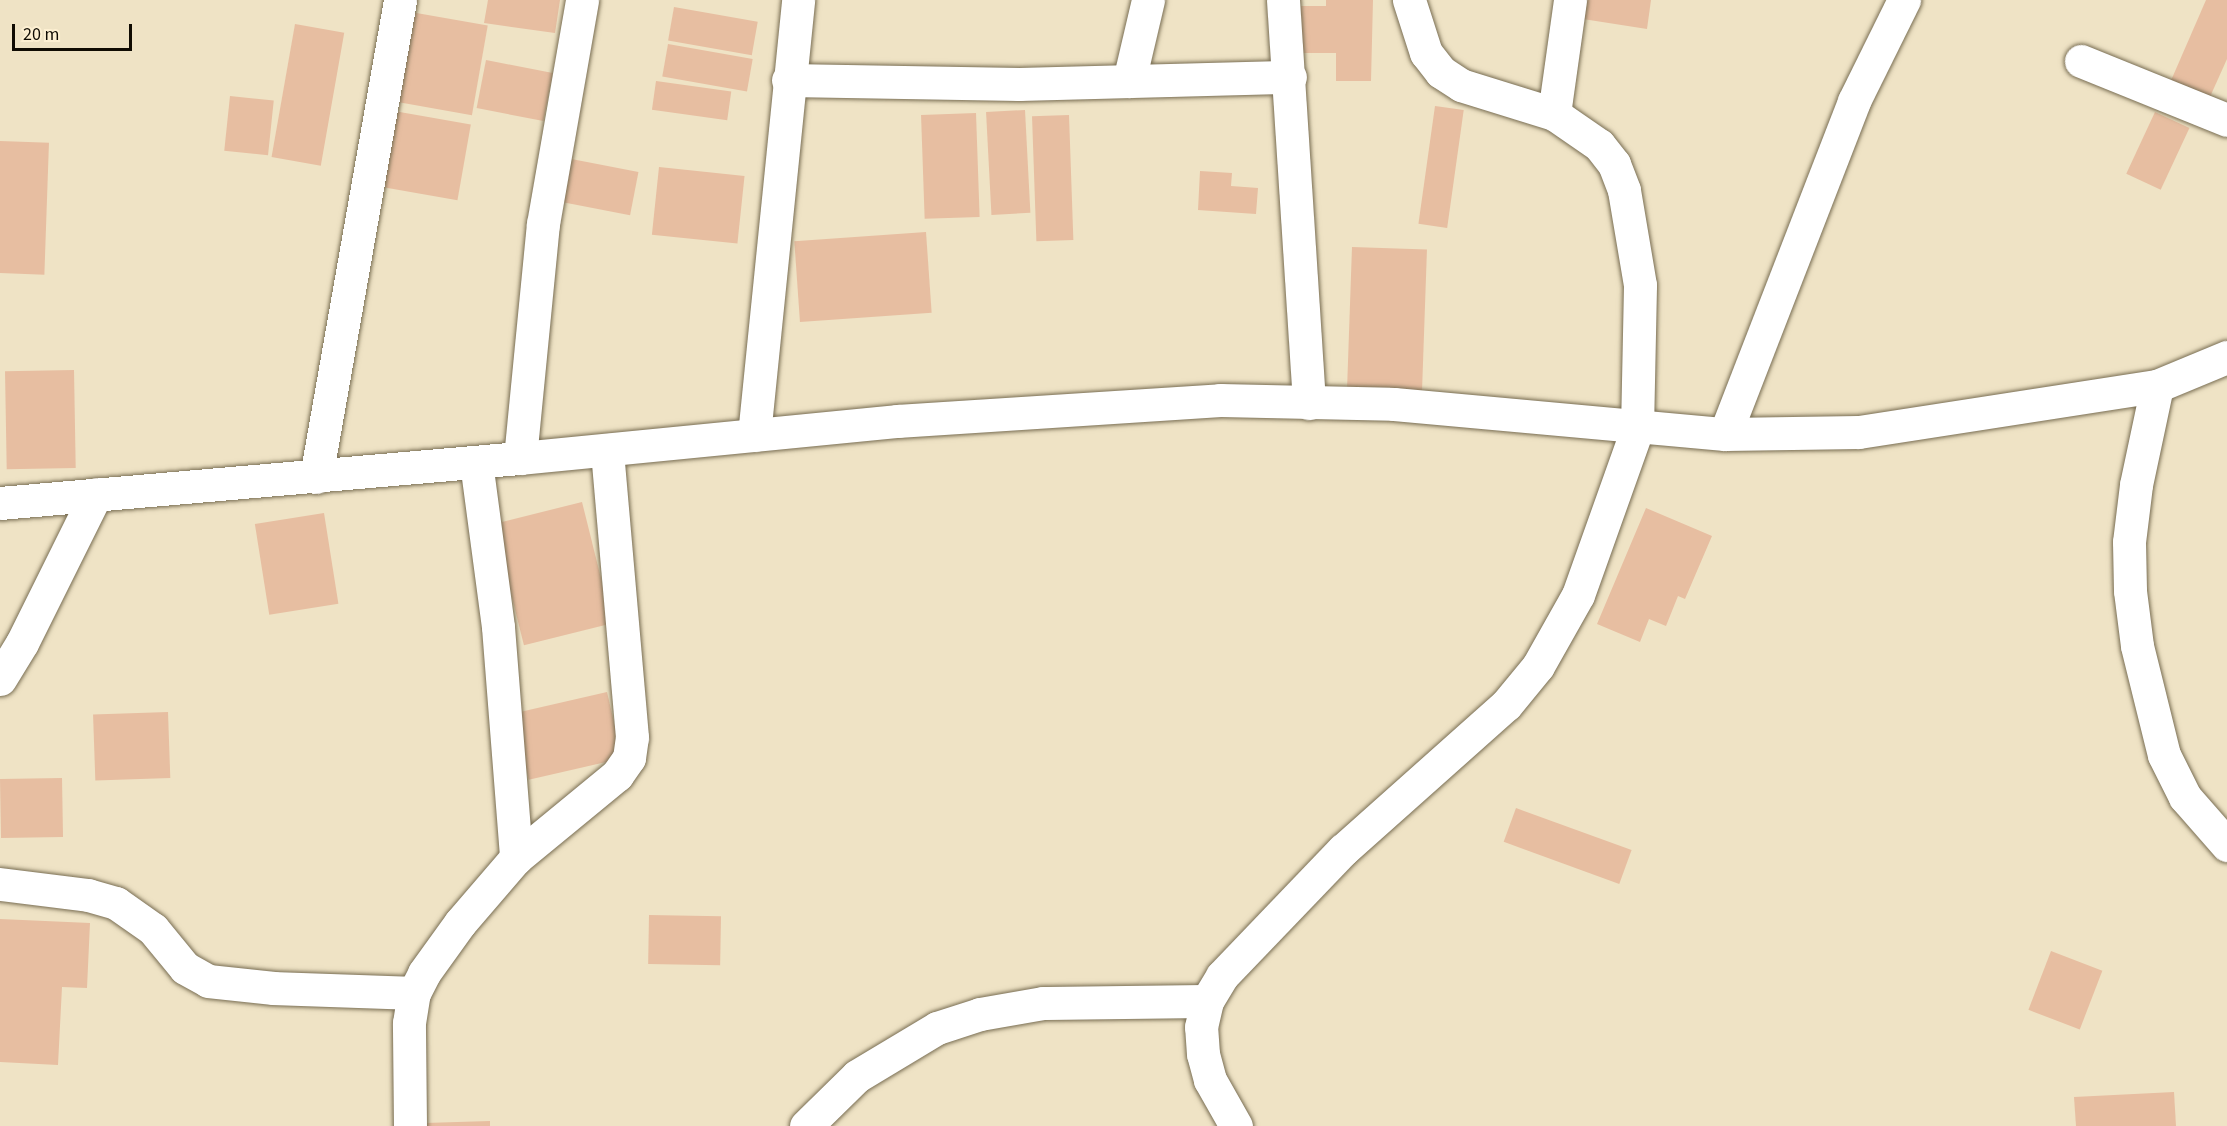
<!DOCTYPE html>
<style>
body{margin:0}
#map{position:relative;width:2227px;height:1126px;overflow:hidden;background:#efe3c5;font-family:"Source Sans 3",sans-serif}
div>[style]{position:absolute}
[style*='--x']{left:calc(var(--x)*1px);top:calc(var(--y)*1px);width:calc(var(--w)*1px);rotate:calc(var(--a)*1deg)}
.building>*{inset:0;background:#e7bea1;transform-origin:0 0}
.roads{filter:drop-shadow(0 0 2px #786d52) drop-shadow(0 0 2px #786d52)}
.minor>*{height:33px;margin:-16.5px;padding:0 16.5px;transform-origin:16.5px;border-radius:16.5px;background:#fff}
.secondary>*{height:33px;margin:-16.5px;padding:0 16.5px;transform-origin:16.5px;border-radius:16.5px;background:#fff}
.primary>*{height:33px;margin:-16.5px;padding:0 16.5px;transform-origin:16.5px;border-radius:16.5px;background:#fff}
span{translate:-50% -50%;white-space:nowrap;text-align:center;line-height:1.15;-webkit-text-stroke:4.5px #fdf0d2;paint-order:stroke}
.scale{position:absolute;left:12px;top:24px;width:120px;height:27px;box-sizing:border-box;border:3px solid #100c03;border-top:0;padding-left:8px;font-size:18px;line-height:21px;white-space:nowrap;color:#100c03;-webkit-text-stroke:4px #fdf0d2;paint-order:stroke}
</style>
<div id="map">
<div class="building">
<div style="clip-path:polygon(488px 0,560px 0,555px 33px,484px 23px)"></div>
<div style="clip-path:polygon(1326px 0,1373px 0,1371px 81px,1336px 81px,1336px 53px,1300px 53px,1301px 6px,1326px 6px)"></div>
<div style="clip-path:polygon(1585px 0,1651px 0,1647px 29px,1583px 19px)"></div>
<div style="clip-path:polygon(2206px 0,2227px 0,2227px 59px,2205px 108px,2166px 92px)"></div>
<div style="left:674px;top:7px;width:85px;height:34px;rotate:10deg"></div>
<div style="left:405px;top:11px;width:84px;height:91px;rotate:10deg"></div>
<div style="left:295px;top:24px;width:50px;height:135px;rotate:10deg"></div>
<div style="left:668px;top:44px;width:86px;height:33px;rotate:10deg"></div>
<div style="left:486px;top:60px;width:68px;height:49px;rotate:11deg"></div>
<div style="left:656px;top:81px;width:76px;height:29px;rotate:8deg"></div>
<div style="left:230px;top:96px;width:44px;height:55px;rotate:6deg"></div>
<div style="left:1435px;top:106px;width:29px;height:119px;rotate:8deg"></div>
<div style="left:1025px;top:110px;width:103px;height:39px;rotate:87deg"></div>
<div style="left:394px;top:111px;width:78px;height:77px;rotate:10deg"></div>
<div style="left:2155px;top:112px;width:38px;height:68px;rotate:25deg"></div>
<div style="left:976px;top:113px;width:104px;height:55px;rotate:88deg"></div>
<div style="left:1069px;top:115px;width:125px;height:37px;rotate:88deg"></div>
<div style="left:0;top:141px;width:49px;height:132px;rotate:2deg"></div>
<div style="left:556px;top:156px;width:84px;height:44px;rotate:11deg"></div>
<div style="left:659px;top:167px;width:86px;height:68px;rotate:6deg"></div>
<div style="clip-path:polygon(1200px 171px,1232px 173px,1231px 186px,1258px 188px,1256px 214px,1198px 210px)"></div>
<div style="left:926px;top:232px;width:81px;height:132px;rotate:86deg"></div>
<div style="left:1352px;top:247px;width:75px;height:143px;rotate:2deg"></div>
<div style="left:74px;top:370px;width:98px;height:69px;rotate:89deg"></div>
<div style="left:582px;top:502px;width:125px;height:91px;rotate:76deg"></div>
<div style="clip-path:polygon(1646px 508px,1712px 536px,1685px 599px,1678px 596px,1666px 626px,1649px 619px,1640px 642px,1597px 624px)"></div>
<div style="left:324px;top:513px;width:92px;height:70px;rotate:81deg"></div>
<div style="left:607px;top:692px;width:68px;height:96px;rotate:77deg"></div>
<div style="left:168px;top:712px;width:66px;height:75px;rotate:88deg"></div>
<div style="left:62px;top:778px;width:59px;height:62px;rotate:89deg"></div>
<div style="left:1516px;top:808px;width:123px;height:36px;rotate:20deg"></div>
<div style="left:649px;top:915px;width:72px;height:49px;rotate:1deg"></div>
<div style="clip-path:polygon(0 919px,90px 923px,87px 988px,62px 987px,58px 1065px,0 1062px)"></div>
<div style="left:2051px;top:951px;width:55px;height:63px;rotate:21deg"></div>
<div style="clip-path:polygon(2174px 1092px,2176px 1126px,2076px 1126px,2074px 1097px)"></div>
<div style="clip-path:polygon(490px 1121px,490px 1126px,425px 1126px,425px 1123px)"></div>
</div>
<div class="roads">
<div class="minor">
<div style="--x:1283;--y:0;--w:404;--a:86.3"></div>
<div style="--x:2081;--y:61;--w:157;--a:22"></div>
<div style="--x:788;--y:80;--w:231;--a:1"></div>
<div style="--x:1019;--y:84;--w:271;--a:-1.5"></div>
<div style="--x:1129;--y:81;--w:83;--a:-76.8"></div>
<div style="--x:1554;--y:114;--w:115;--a:-82"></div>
<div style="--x:1725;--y:434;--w:357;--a:-68.8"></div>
<div style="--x:1854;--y:101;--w:113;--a:-63.7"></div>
<div style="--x:754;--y:435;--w:437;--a:-84.2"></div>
<div style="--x:520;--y:458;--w:235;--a:-84.4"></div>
<div style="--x:543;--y:224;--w:227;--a:-80.1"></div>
<div style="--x:476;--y:462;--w:166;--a:82.4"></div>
<div style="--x:498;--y:627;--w:232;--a:85.5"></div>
<div style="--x:316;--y:477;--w:484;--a:-80"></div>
<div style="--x:0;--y:679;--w:42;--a:-58.6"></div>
<div style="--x:22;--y:643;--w:166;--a:-63.6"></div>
<div style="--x:0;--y:884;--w:89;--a:7.1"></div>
<div style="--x:88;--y:895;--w:29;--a:16"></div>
<div style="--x:116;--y:903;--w:45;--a:35.1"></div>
<div style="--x:153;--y:929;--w:50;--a:50.6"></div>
<div style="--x:185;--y:968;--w:26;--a:29"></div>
<div style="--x:208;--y:981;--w:66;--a:6.1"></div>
<div style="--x:274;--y:988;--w:140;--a:2"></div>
<div style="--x:410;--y:1126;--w:103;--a:-90.6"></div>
<div style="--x:409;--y:1023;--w:30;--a:-81"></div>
<div style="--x:414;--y:993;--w:22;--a:-63"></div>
<div style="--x:424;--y:973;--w:62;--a:-54.2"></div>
<div style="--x:460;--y:923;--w:86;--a:-49.3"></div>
<div style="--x:516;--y:858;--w:131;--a:-39.4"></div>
<div style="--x:617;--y:775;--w:21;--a:-55"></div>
<div style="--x:629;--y:758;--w:21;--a:-82"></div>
<div style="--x:632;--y:737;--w:288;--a:-95"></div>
<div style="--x:806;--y:1126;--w:71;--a:-44.4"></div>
<div style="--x:857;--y:1076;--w:93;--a:-31"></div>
<div style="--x:937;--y:1028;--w:45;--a:-18"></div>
<div style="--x:980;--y:1014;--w:64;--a:-9.9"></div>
<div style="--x:1043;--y:1003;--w:164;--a:-0.7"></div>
<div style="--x:1236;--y:1126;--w:53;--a:-119.5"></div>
<div style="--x:1210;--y:1080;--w:27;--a:-105"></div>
<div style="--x:1203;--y:1054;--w:27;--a:-94"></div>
<div style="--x:1201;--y:1027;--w:27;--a:-77"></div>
<div style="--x:1207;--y:1001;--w:29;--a:-59"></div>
<div style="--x:1222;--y:976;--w:175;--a:-46.2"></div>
<div style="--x:1343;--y:850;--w:218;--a:-41.7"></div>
<div style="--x:1506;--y:705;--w:50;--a:-50.6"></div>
<div style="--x:1538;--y:666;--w:81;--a:-60.6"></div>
<div style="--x:1578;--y:595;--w:176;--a:-70.4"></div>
<div style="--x:1637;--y:429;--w:144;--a:-88.8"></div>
<div style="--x:1640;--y:285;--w:96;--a:-99.6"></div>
<div style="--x:1624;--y:190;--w:28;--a:-111"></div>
<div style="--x:1614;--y:164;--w:24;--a:-128"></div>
<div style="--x:1599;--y:145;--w:55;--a:-145.4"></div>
<div style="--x:1554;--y:114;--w:97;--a:-162.7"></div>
<div style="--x:1461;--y:85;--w:24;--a:-147"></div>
<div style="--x:1441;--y:72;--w:24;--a:-128"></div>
<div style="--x:1426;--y:53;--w:56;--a:-107.8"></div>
</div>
<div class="secondary">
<div style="--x:2157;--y:386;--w:101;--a:102"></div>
<div style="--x:2136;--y:485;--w:57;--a:97"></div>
<div style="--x:2129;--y:542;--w:49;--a:88.8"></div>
<div style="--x:2130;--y:591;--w:55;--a:82.7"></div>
<div style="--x:2137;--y:646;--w:112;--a:76.1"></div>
<div style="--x:2164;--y:755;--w:47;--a:63.4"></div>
<div style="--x:2185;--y:797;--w:64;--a:48.8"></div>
</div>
<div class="primary">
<div style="--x:0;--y:503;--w:522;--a:-4.95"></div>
<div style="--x:520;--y:458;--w:379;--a:-5.6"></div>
<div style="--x:897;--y:421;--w:324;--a:-3.7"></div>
<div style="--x:1220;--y:400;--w:174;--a:1.3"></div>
<div style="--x:1394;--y:404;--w:332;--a:5.2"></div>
<div style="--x:1725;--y:434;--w:134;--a:-0.9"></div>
<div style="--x:1859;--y:432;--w:302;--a:-8.8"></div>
<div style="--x:2157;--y:386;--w:76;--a:-22.5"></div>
</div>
</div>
<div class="scale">20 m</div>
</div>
